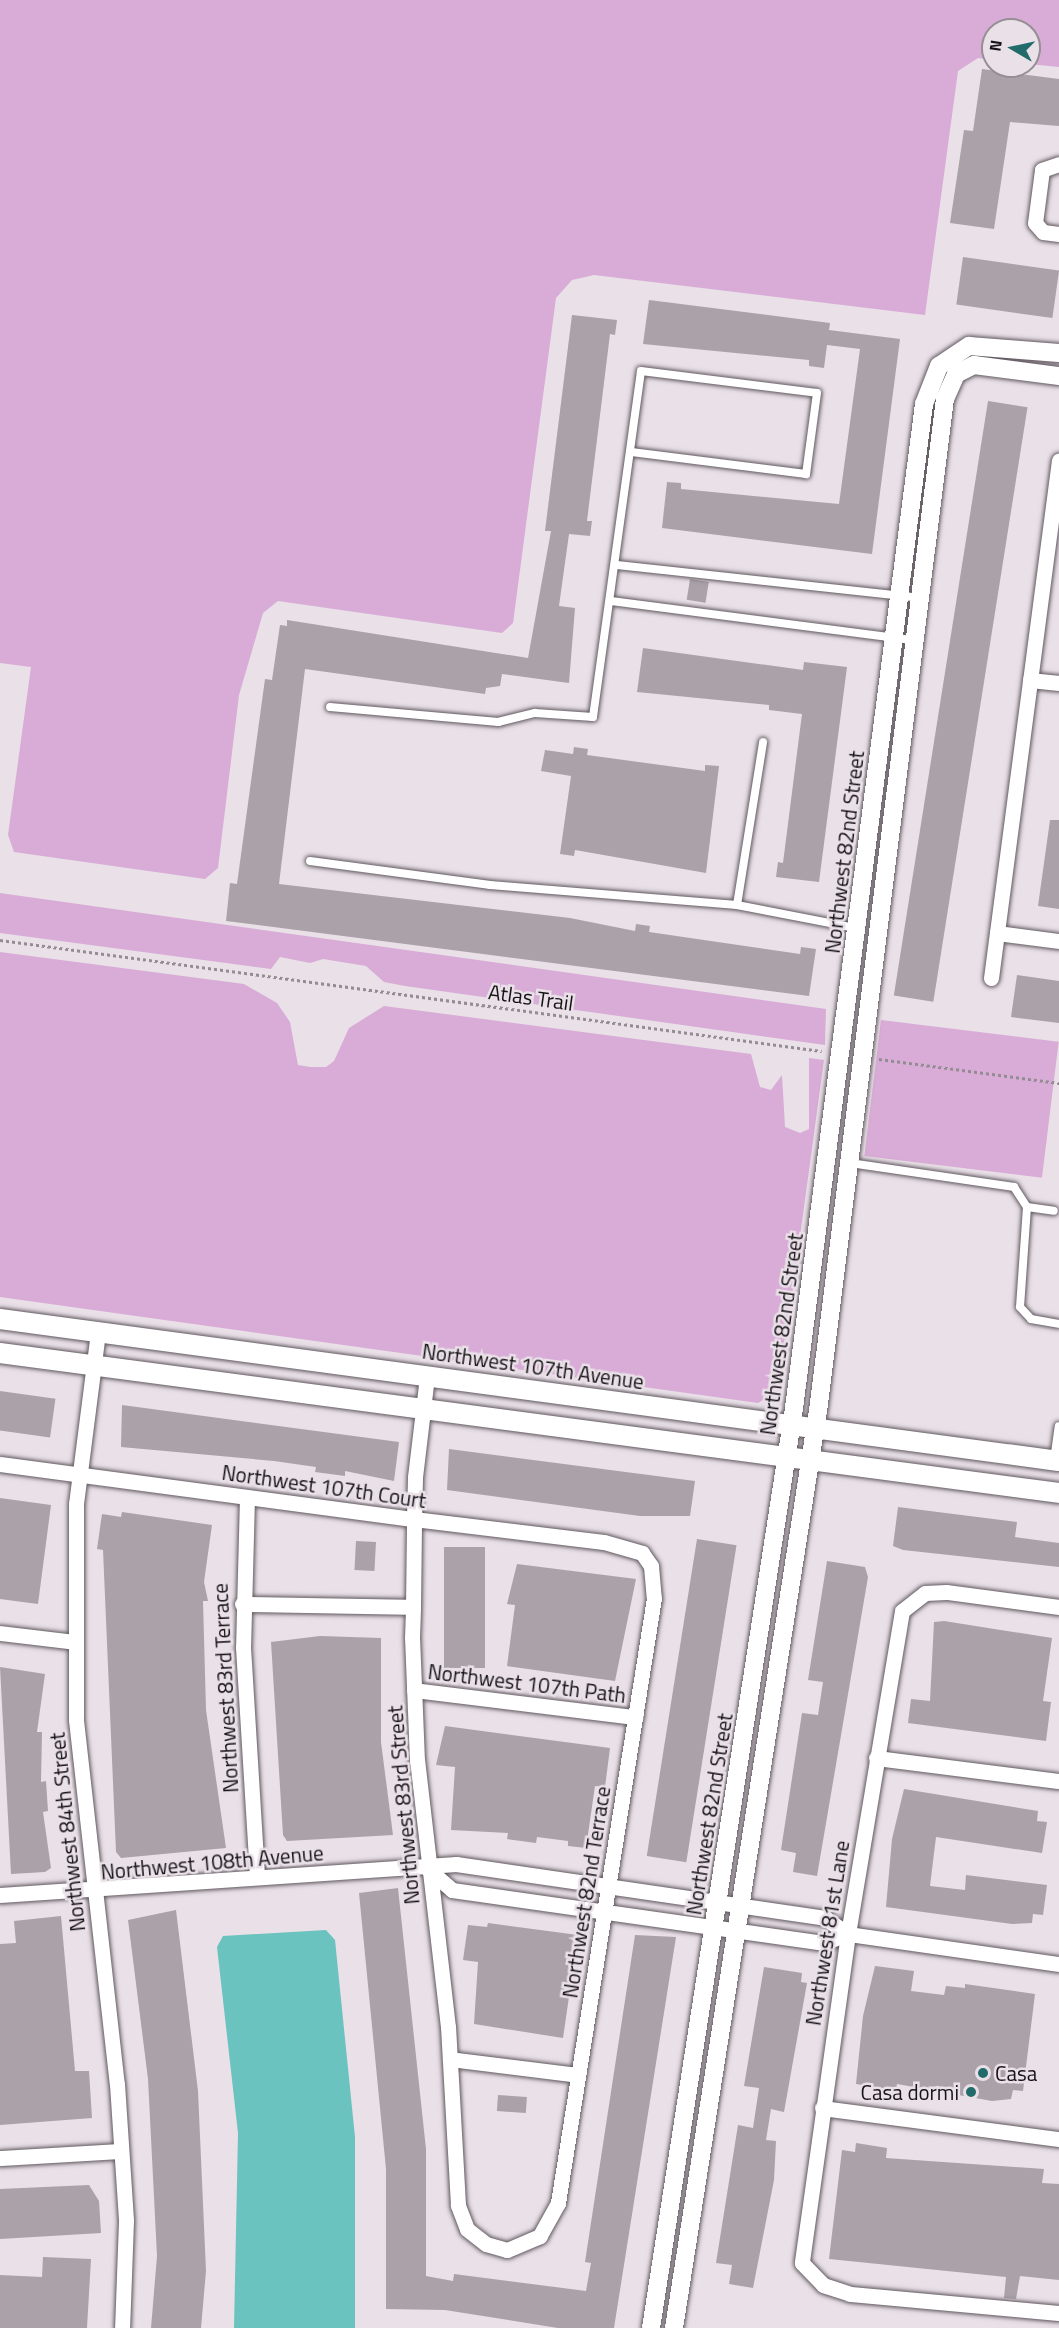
<!DOCTYPE html>
<style>
body{margin:0}
#map{position:relative;width:1059px;height:2328px;overflow:hidden;background:#e9e0e8;font-family:"Titillium Web",sans-serif}
div>[style]{position:absolute}
[style*='--x']{left:calc(var(--x)*1px);top:calc(var(--y)*1px);width:calc(var(--w)*1px);rotate:calc(var(--a)*1deg)}
.green>*{inset:0;background:#d8acd6;transform-origin:0 0}
.water>*{inset:0;background:#6ac3bf}
.building>*{inset:0;background:#aaa1a9;transform-origin:0 0}
.path>*{height:3px;margin-top:-1.5px;transform-origin:0;background:repeating-linear-gradient(90deg,#938c92 0 3px,transparent 0 6px)}
.roads{filter:drop-shadow(0 0 2px #60585f) drop-shadow(0 0 2px #60585f)}
.service>*{height:8px;margin:-4px;padding:0 4px;transform-origin:4px;border-radius:4px;background:#fff}
.minor>*{height:15px;margin:-7.5px;padding:0 7.5px;transform-origin:7.5px;border-radius:7.5px;background:#fff}
.tertiary>*{height:18px;margin:-9px;padding:0 9px;transform-origin:9px;border-radius:9px;background:#fff}
.secondary>*{height:20px;margin:-10px;padding:0 10px;transform-origin:10px;border-radius:10px;background:#fff}
.dots>*{width:16px;height:16px;translate:-50% -50%;box-sizing:border-box;border:3px solid #e9e0e8;border-radius:50%}
span{translate:-50% -50%;white-space:nowrap;text-align:center;line-height:1.15;-webkit-text-stroke:5px #e9e0e8;paint-order:stroke}
.street-label{font-size:21px;color:#171417}
.poi-label{font-size:21px;color:#171417}
.left{translate:0 -50%;text-align:left}
.right{translate:-100% -50%;text-align:right}
.north{position:absolute;left:981px;top:18px;width:60px;height:60px;box-sizing:border-box;background:#e9e0e8;border:2px solid #958e94;border-radius:50%;rotate:279deg;font-size:16px;font-weight:700;line-height:24px;text-align:center;color:#171417}
.north::after{content:'';display:block;margin:auto;width:21px;height:27px;background:#216c6a;clip-path:polygon(50% 0,100% 100%,50% 72%,0 100%)}
</style>
<div id="map">
<div class="green">
<div style="clip-path:polygon(0 0,1059px 0,1059px 67px,1029px 64px,1029px 30px,993px 30px,993px 60px,978px 58px,958px 71px,925px 315px,594px 275px,572px 280px,556px 298px,513px 623px,502px 633px,278px 601px,263px 613px,239px 695px,218px 868px,205px 879px,14px 852px,8px 835px,31px 667px,0 663px)"></div>
<div style="clip-path:polygon(0 893px,826px 1009px,825px 1045px,405px 986px,384px 982px,366px 966px,323px 959px,310px 963px,280px 957px,271px 969px,0 933px)"></div>
<div style="clip-path:polygon(0 952px,244px 984px,277px 1003px,290px 1022px,298px 1065px,310px 1067px,326px 1067px,334px 1061px,349px 1028px,384px 1006px,751px 1054px,760px 1087px,771px 1090px,782px 1075px,785px 1127px,800px 1133px,809px 1129px,809px 1058px,824px 1060px,779px 1391px,758px 1403px,0 1297px)"></div>
<div style="left:881px;top:1020px;width:179px;height:137px;rotate:7deg"></div>
</div>
<div class="water">
<div style="clip-path:polygon(326px 1930px,335px 1940px,355px 2137px,355px 2328px,234px 2328px,238px 2133px,217px 1947px,223px 1936px)"></div>
</div>
<div class="building">
<div style="clip-path:polygon(982px 69px,1059px 79px,1059px 126px,1010px 122px,994px 229px,950px 223px,964px 130px,973px 131px)"></div>
<div style="left:963px;top:257px;width:97px;height:48px;rotate:8deg"></div>
<div style="clip-path:polygon(649px 300px,830px 323px,829px 330px,900px 339px,872px 554px,662px 528px,667px 482px,681px 483px,681px 489px,839px 504px,860px 349px,827px 345px,824px 368px,809px 366px,809px 360px,643px 344px)"></div>
<div style="clip-path:polygon(572px 315px,617px 320px,615px 335px,610px 334px,587px 521px,592px 521px,590px 536px,569px 534px,559px 606px,575px 608px,569px 683px,502px 674px,500px 686px,486px 688px,485px 694px,305px 669px,279px 884px,570px 918px,635px 931px,636px 924px,650px 926px,649px 932px,800px 954px,801px 947px,816px 949px,809px 996px,226px 921px,230px 883px,237px 884px,265px 679px,272px 680px,280px 625px,287px 626px,287px 620px,528px 658px,551px 531px,545px 531px)"></div>
<div style="left:988px;top:401px;width:40px;height:602px;rotate:9deg"></div>
<div style="left:690px;top:579px;width:19px;height:21px;rotate:9deg"></div>
<div style="clip-path:polygon(643px 648px,803px 670px,804px 662px,847px 667px,819px 882px,776px 877px,778px 862px,783px 863px,802px 714px,769px 710px,769px 705px,637px 692px)"></div>
<div style="clip-path:polygon(574px 747px,588px 749px,587px 755px,705px 771px,705px 765px,719px 766px,706px 873px,575px 850px,574px 856px,560px 854px,571px 776px,541px 771px,545px 750px,573px 754px)"></div>
<div style="clip-path:polygon(1050px 820px,1059px 820px,1059px 909px,1038px 906px)"></div>
<div style="clip-path:polygon(1017px 975px,1059px 981px,1059px 1023px,1011px 1017px)"></div>
<div style="left:0;top:1391px;width:56px;height:39px;rotate:8deg"></div>
<div style="clip-path:polygon(122px 1405px,399px 1442px,394px 1481px,345px 1471px,345px 1476px,315px 1472px,316px 1467px,274px 1461px,121px 1447px)"></div>
<div style="clip-path:polygon(449px 1449px,695px 1481px,690px 1516px,640px 1516px,447px 1490px)"></div>
<div style="clip-path:polygon(0 1498px,51px 1505px,38px 1604px,0 1599px)"></div>
<div style="clip-path:polygon(898px 1507px,1017px 1522px,1015px 1537px,1059px 1543px,1059px 1567px,903px 1550px,893px 1546px)"></div>
<div style="clip-path:polygon(122px 1512px,212px 1525px,204px 1582px,208px 1601px,203px 1601px,206px 1710px,226px 1848px,121px 1858px,116px 1852px,103px 1550px,97px 1549px,102px 1514px,121px 1517px)"></div>
<div style="left:697px;top:1539px;width:40px;height:321px;rotate:9deg"></div>
<div style="left:356px;top:1541px;width:20px;height:29px;rotate:3deg"></div>
<div style="left:444px;top:1547px;width:41px;height:121px"></div>
<div style="clip-path:polygon(827px 1561px,865px 1567px,868px 1577px,817px 1876px,793px 1872px,796px 1853px,781px 1850px,802px 1713px,818px 1715px,823px 1682px,808px 1680px)"></div>
<div style="clip-path:polygon(517px 1564px,636px 1579px,615px 1681px,507px 1666px,515px 1605px,507px 1604px)"></div>
<div style="clip-path:polygon(944px 1621px,1052px 1638px,1043px 1701px,1051px 1702px,1046px 1741px,908px 1723px,911px 1699px,930px 1701px,934px 1622px)"></div>
<div style="clip-path:polygon(320px 1636px,381px 1638px,381px 1742px,393px 1835px,287px 1841px,283px 1835px,271px 1642px)"></div>
<div style="clip-path:polygon(0 1667px,45px 1674px,37px 1732px,42px 1732px,41px 1782px,46px 1781px,48px 1811px,43px 1812px,51px 1868px,45px 1872px,11px 1874px)"></div>
<div style="clip-path:polygon(445px 1726px,610px 1748px,605px 1787px,595px 1786px,586px 1848px,568px 1846px,568px 1841px,537px 1837px,536px 1843px,507px 1839px,508px 1833px,451px 1830px,455px 1767px,436px 1765px)"></div>
<div style="clip-path:polygon(904px 1789px,1038px 1811px,1037px 1821px,1047px 1822px,1042px 1853px,936px 1837px,930px 1886px,965px 1890px,966px 1875px,1047px 1885px,1043px 1915px,1033px 1914px,1032px 1923px,1012px 1924px,886px 1907px,892px 1839px)"></div>
<div style="clip-path:polygon(398px 1888px,426px 2149px,426px 2276px,453px 2281px,454px 2274px,586px 2291px,591px 2263px,585px 2262px,635px 1935px,676px 1937px,614px 2328px,558px 2328px,445px 2310px,386px 2309px,386px 2169px,359px 1893px)"></div>
<div style="clip-path:polygon(176px 1910px,198px 2091px,206px 2271px,201px 2328px,151px 2328px,157px 2256px,148px 2079px,128px 1920px)"></div>
<div style="clip-path:polygon(61px 1916px,75px 2071px,89px 2071px,92px 2118px,0 2125px,0 1944px,16px 1943px,14px 1921px)"></div>
<div style="clip-path:polygon(488px 1923px,578px 1935px,563px 2038px,474px 2024px,478px 1962px,463px 1960px,468px 1925px,487px 1927px)"></div>
<div style="clip-path:polygon(875px 1966px,914px 1971px,911px 1991px,944px 1995px,946px 1986px,965px 1988px,965px 1984px,1035px 1994px,1023px 2091px,1013px 2090px,1011px 2099px,992px 2101px,897px 2084px,896px 2090px,856px 2084px,863px 2016px)"></div>
<div style="clip-path:polygon(764px 1967px,802px 1973px,801px 1982px,807px 1983px,784px 2112px,771px 2109px,766px 2140px,776px 2141px,774px 2180px,753px 2288px,729px 2284px,732px 2265px,716px 2263px,738px 2125px,753px 2128px,759px 2088px,744px 2086px)"></div>
<div style="left:498px;top:2095px;width:29px;height:16px;rotate:4deg"></div>
<div style="clip-path:polygon(856px 2143px,887px 2148px,886px 2158px,1044px 2169px,1042px 2183px,1059px 2184px,1059px 2280px,1020px 2276px,1016px 2299px,1004px 2298px,1006px 2277px,829px 2259px,842px 2150px,855px 2152px)"></div>
<div style="clip-path:polygon(89px 2185px,99px 2201px,101px 2233px,0 2239px,0 2189px)"></div>
<div style="clip-path:polygon(43px 2257px,91px 2259px,87px 2328px,0 2328px,0 2275px,42px 2277px)"></div>
</div>
<div class="path">
<div style="--x:0;--y:940;--w:829;--a:7.69"></div>
<div style="--x:879;--y:1059;--w:182;--a:7.6"></div>
</div>
<div class="roads">
<div class="service">
<div style="--x:617;--y:565;--w:304;--a:6.2"></div>
<div style="--x:611;--y:601;--w:305;--a:7.4"></div>
<div style="--x:330;--y:707;--w:169;--a:5.1"></div>
<div style="--x:498;--y:722;--w:38;--a:-14"></div>
<div style="--x:535;--y:713;--w:58;--a:3.9"></div>
<div style="--x:593;--y:717;--w:349;--a:-82.1"></div>
<div style="--x:641;--y:371;--w:177;--a:7.1"></div>
<div style="--x:817;--y:393;--w:82;--a:97.7"></div>
<div style="--x:806;--y:474;--w:176;--a:-172.8"></div>
<div style="--x:310;--y:861;--w:182;--a:7.6"></div>
<div style="--x:490;--y:885;--w:248;--a:4.6"></div>
<div style="--x:737;--y:905;--w:120;--a:11"></div>
<div style="--x:737;--y:905;--w:165;--a:-80.9"></div>
<div style="--x:850;--y:1163;--w:166;--a:8.3"></div>
<div style="--x:1014;--y:1187;--w:24;--a:57"></div>
<div style="--x:1027;--y:1207;--w:100;--a:94"></div>
<div style="--x:1020;--y:1307;--w:16;--a:47"></div>
<div style="--x:1031;--y:1319;--w:28;--a:10"></div>
<div style="--x:1027;--y:1207;--w:27;--a:8"></div>
<div style="--x:1054;--y:1460;--w:34;--a:-82"></div>
</div>
<div class="minor">
<div style="--x:1059;--y:164;--w:18;--a:161"></div>
<div style="--x:1042;--y:170;--w:53;--a:97.5"></div>
<div style="--x:1035;--y:223;--w:12;--a:48"></div>
<div style="--x:1043;--y:232;--w:16;--a:7"></div>
<div style="--x:1030;--y:680;--w:29;--a:6"></div>
<div style="--x:997;--y:933;--w:63;--a:7.4"></div>
<div style="--x:991;--y:978;--w:522;--a:-82.52"></div>
<div style="--x:98;--y:1332;--w:173;--a:97.3"></div>
<div style="--x:76;--y:1504;--w:216;--a:90"></div>
<div style="--x:76;--y:1720;--w:366;--a:83.6"></div>
<div style="--x:117;--y:2084;--w:137;--a:86.2"></div>
<div style="--x:126;--y:2221;--w:107;--a:92.1"></div>
<div style="--x:0;--y:1464;--w:418;--a:7.6"></div>
<div style="--x:414;--y:1519;--w:191;--a:6.9"></div>
<div style="--x:604;--y:1542;--w:40;--a:16"></div>
<div style="--x:642;--y:1553;--w:16;--a:55"></div>
<div style="--x:651;--y:1566;--w:32;--a:85"></div>
<div style="--x:654;--y:1598;--w:613;--a:99.02"></div>
<div style="--x:558;--y:2203;--w:38;--a:119"></div>
<div style="--x:540;--y:2236;--w:36;--a:157"></div>
<div style="--x:507;--y:2250;--w:22;--a:-164"></div>
<div style="--x:486;--y:2244;--w:24;--a:-142"></div>
<div style="--x:467;--y:2229;--w:26;--a:-111"></div>
<div style="--x:458;--y:2205;--w:178;--a:-93.2"></div>
<div style="--x:448;--y:2027;--w:268;--a:-96.6"></div>
<div style="--x:417;--y:1761;--w:123;--a:-92.3"></div>
<div style="--x:412;--y:1638;--w:31;--a:-88"></div>
<div style="--x:413;--y:1607;--w:88;--a:-89.3"></div>
<div style="--x:414;--y:1519;--w:42;--a:-88.6"></div>
<div style="--x:415;--y:1477;--w:102;--a:-83.2"></div>
<div style="--x:247;--y:1497;--w:150;--a:91.5"></div>
<div style="--x:243;--y:1647;--w:229;--a:86.5"></div>
<div style="--x:242;--y:1604;--w:171;--a:1"></div>
<div style="--x:1059;--y:1607;--w:114;--a:-172.4"></div>
<div style="--x:946;--y:1592;--w:21;--a:177"></div>
<div style="--x:925;--y:1593;--w:29;--a:142"></div>
<div style="--x:902;--y:1611;--w:327;--a:99.5"></div>
<div style="--x:848;--y:1934;--w:332;--a:98"></div>
<div style="--x:802;--y:2263;--w:30;--a:46"></div>
<div style="--x:823;--y:2285;--w:28;--a:18"></div>
<div style="--x:850;--y:2294;--w:210;--a:5.2"></div>
<div style="--x:0;--y:1633;--w:76;--a:6.8"></div>
<div style="--x:414;--y:1690;--w:223;--a:7"></div>
<div style="--x:876;--y:1758;--w:184;--a:7.2"></div>
<div style="--x:428;--y:1869;--w:32;--a:41"></div>
<div style="--x:452;--y:1890;--w:375;--a:8.1"></div>
<div style="--x:823;--y:1943;--w:27;--a:-20"></div>
<div style="--x:0;--y:1895;--w:457;--a:-3.9"></div>
<div style="--x:456;--y:1864;--w:373;--a:8.3"></div>
<div style="--x:825;--y:1918;--w:28;--a:35"></div>
<div style="--x:848;--y:1934;--w:213;--a:8.1"></div>
<div style="--x:450;--y:2059;--w:129;--a:7.1"></div>
<div style="--x:822;--y:2108;--w:239;--a:7.5"></div>
<div style="--x:0;--y:2158;--w:121;--a:-3.3"></div>
</div>
<div class="tertiary">
<div style="--x:651;--y:2328;--w:931;--a:-81.16"></div>
<div style="--x:794;--y:1408;--w:1012;--a:-82.62"></div>
<div style="--x:924;--y:404;--w:41;--a:-68.5"></div>
<div style="--x:939;--y:366;--w:36;--a:-34"></div>
<div style="--x:969;--y:346;--w:90;--a:4.4"></div>
<div style="--x:674;--y:2328;--w:928;--a:-81.08"></div>
<div style="--x:818;--y:1411;--w:1020;--a:-82.85"></div>
<div style="--x:945;--y:399;--w:27;--a:-66"></div>
<div style="--x:956;--y:374;--w:20;--a:-27"></div>
<div style="--x:974;--y:365;--w:86;--a:7.4"></div>
</div>
<div class="secondary">
<div style="--x:0;--y:1319;--w:1068;--a:7.64"></div>
<div style="--x:0;--y:1353;--w:1068;--a:7.53"></div>
</div>
</div>
<div class="dots">
<div style="left:983px;top:2073px;background:#216c6a"></div>
<div style="left:971px;top:2092px;background:#216c6a"></div>
</div>
<div class="street-label">
<span style="left:844px;top:852px;rotate:-83deg">Northwest 82nd Street</span>
<span style="left:531px;top:997px;rotate:8deg">Atlas Trail</span>
<span style="left:781px;top:1334px;rotate:-82deg">Northwest 82nd Street</span>
<span style="left:533px;top:1366px;rotate:8deg">Northwest 107th Avenue</span>
<span style="left:324px;top:1486px;rotate:8deg">Northwest 107th Court</span>
<span style="left:527px;top:1683px;rotate:7deg">Northwest 107th Path</span>
<span style="left:225px;top:1688px;rotate:-93deg">Northwest 83rd Terrace</span>
<span style="left:403px;top:1805px;rotate:-95deg">Northwest 83rd Street</span>
<span style="left:709px;top:1814px;rotate:-81deg">Northwest 82nd Street</span>
<span style="left:67px;top:1832px;rotate:-96deg">Northwest 84th Street</span>
<span style="left:212px;top:1862px;rotate:-5deg">Northwest 108th Avenue</span>
<span style="left:586px;top:1892px;rotate:-81deg">Northwest 82nd Terrace</span>
<span style="left:827px;top:1933px;rotate:-81deg">Northwest 81st Lane</span>
</div>
<div class="poi-label">
<span class="left" style="left:995px;top:2073px">Casa</span>
<span class="right" style="left:959px;top:2092px">Casa dormi</span>
</div>
<div class="north">N</div>
</div>
